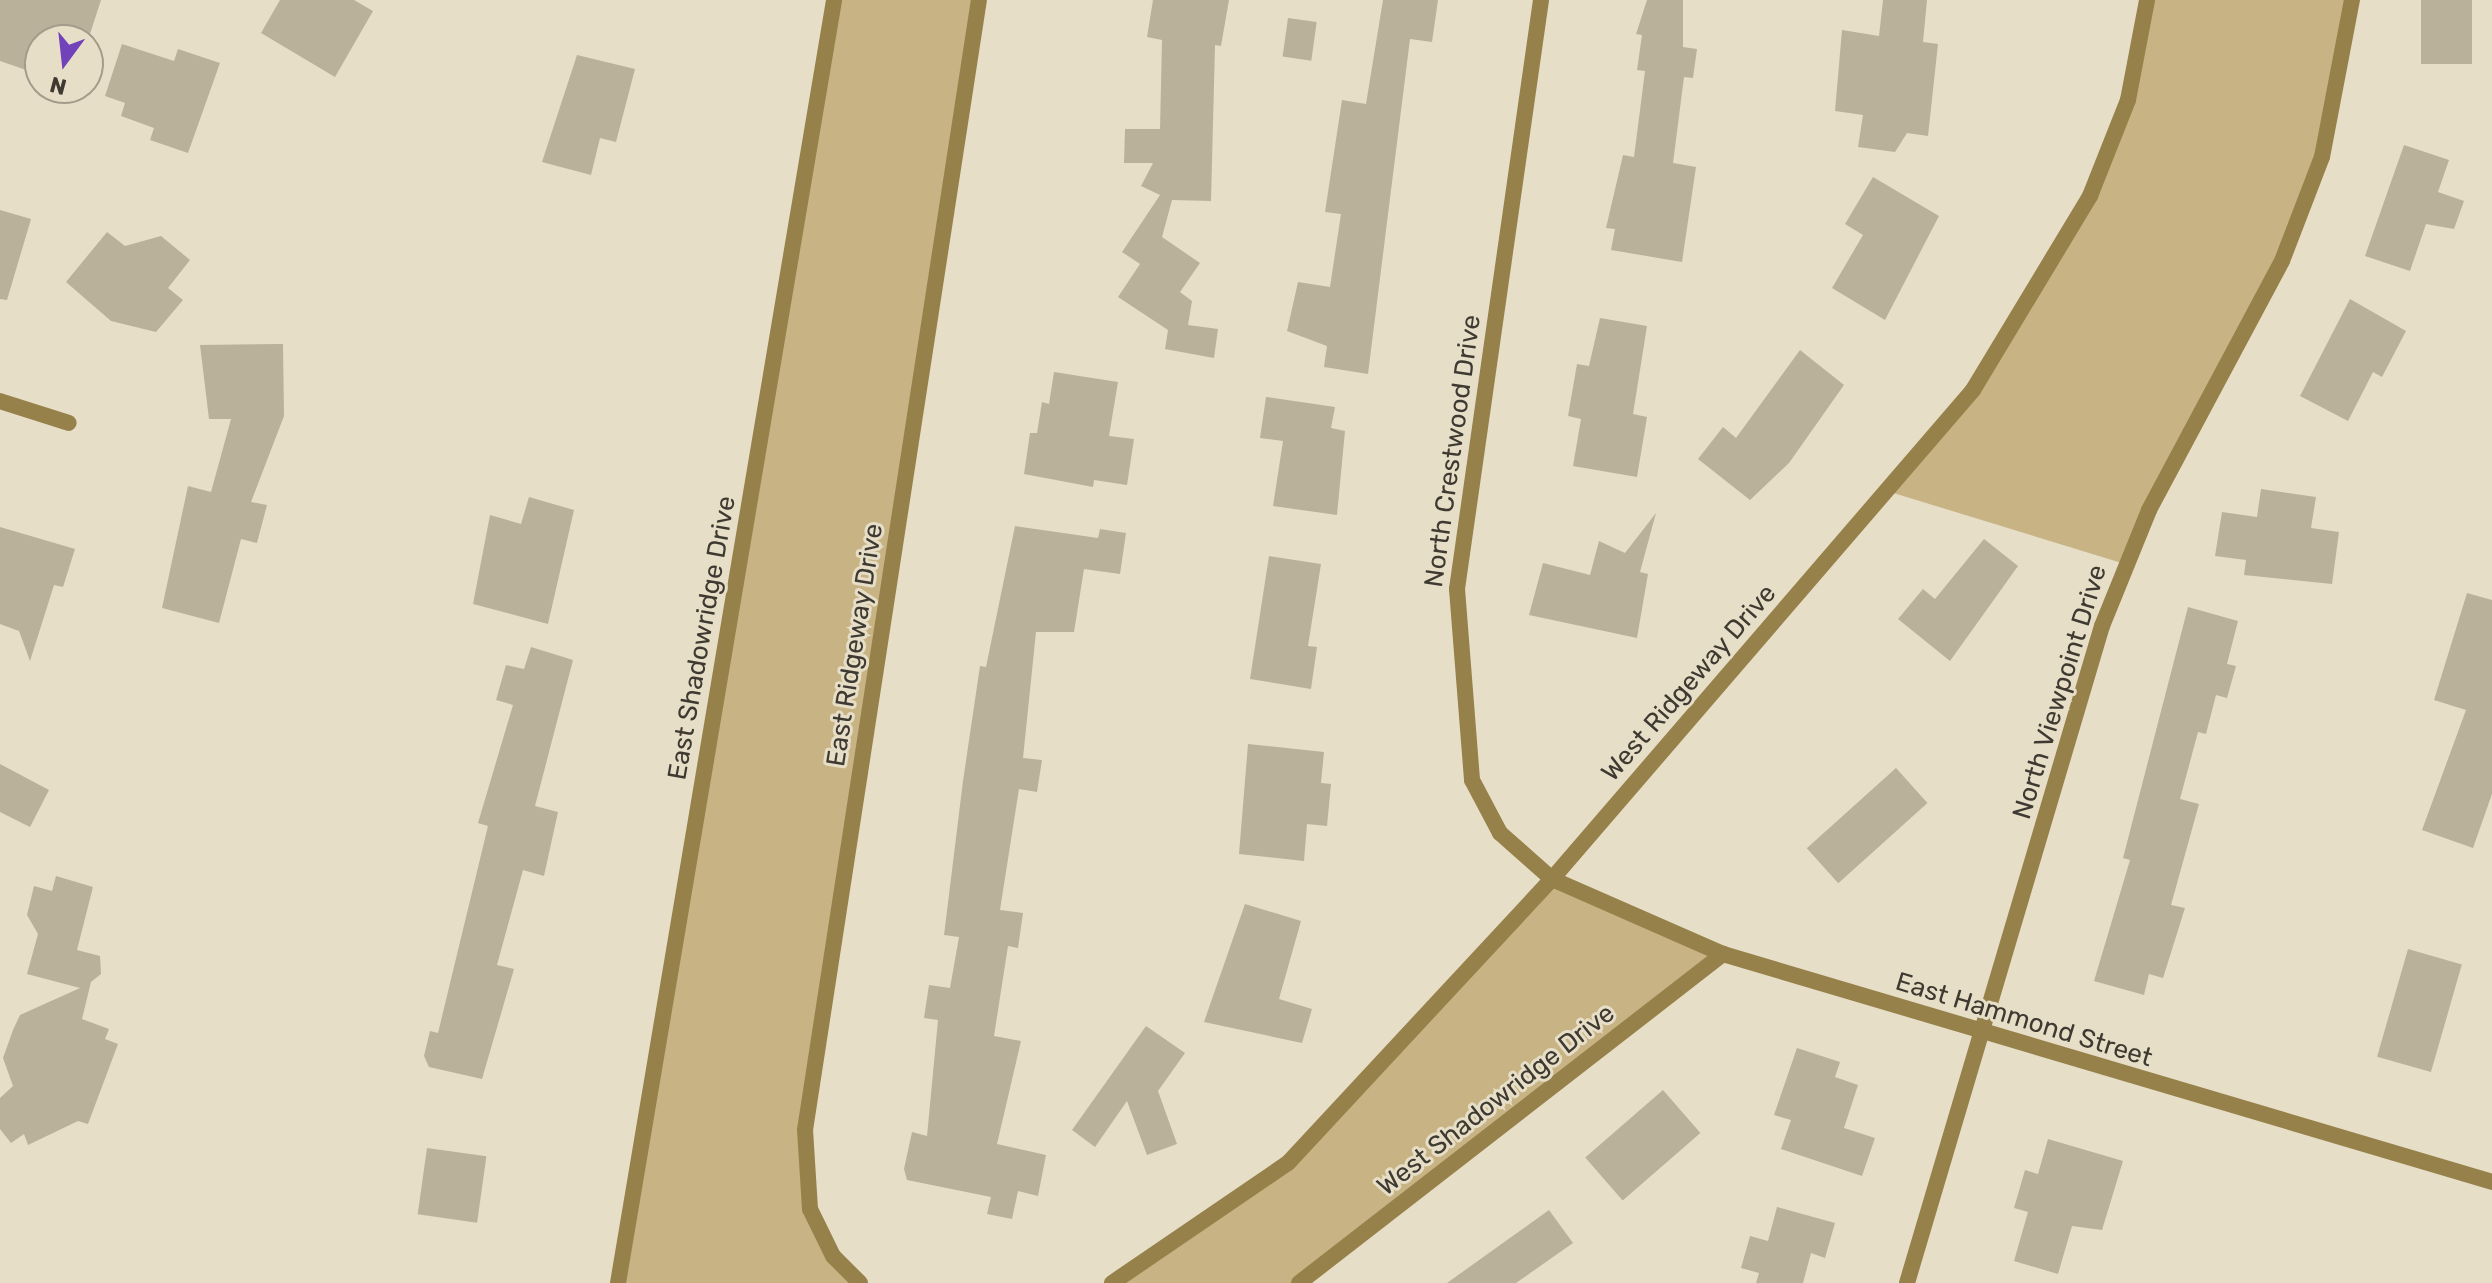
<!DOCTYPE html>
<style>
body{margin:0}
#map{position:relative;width:2492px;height:1283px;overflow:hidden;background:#e7dec7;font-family:Rubik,sans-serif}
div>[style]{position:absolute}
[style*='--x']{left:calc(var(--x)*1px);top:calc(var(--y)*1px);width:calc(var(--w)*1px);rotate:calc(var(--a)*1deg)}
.green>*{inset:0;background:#c7b383}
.building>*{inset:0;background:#bab19b;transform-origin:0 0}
.minor>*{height:16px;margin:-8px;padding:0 8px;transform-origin:8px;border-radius:8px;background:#96814b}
span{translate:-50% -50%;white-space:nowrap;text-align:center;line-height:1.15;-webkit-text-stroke:6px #e7dec7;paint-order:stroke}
.street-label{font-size:26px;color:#3e3a31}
.north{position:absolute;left:24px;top:24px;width:80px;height:80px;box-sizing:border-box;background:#e7dec7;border:2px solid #a39c8b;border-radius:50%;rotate:195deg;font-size:22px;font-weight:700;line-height:32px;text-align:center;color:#3e3a31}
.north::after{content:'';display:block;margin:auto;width:28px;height:36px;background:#7242ba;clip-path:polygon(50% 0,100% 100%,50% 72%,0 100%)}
</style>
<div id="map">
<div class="green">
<div style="clip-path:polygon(834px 0,979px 0,805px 1130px,810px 1209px,860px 1283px,618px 1283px)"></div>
<div style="clip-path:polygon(2147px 0,2352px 0,2340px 76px,2282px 261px,2125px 564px,1887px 491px,2038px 290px,2128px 100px)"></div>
<div style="clip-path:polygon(1552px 879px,1723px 954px,1299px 1283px,1112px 1283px,1288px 1163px)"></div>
</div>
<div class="building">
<div style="clip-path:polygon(0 0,101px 0,88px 40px,40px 40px,35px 73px,0 61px)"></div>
<div style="clip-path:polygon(280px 0,354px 0,373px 11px,335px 77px,261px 33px)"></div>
<div style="clip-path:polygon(1153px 0,1229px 0,1221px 46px,1215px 45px,1211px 201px,1172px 200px,1162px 237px,1200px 263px,1180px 292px,1192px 301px,1188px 325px,1218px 329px,1214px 358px,1165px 349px,1168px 330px,1118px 297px,1140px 264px,1122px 252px,1160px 195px,1141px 186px,1153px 163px,1124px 163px,1125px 129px,1160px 129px,1162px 40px,1147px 37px)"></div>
<div style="clip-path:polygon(1383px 0,1438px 0,1432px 42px,1410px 39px,1368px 374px,1324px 367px,1327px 346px,1287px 331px,1298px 282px,1330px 287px,1341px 214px,1325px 212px,1342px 100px,1366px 104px)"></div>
<div style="clip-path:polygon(1647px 0,1683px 0,1683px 47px,1697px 49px,1693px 78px,1684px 77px,1673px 163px,1696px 167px,1682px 262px,1611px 250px,1615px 229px,1606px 228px,1623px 155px,1634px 157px,1645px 71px,1637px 70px,1642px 35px,1636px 34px)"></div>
<div style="clip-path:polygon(1883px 0,1927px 0,1923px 42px,1938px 44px,1928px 136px,1907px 133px,1895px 152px,1858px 147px,1863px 115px,1835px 111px,1842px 30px,1879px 36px)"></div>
<div style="left:2421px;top:0;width:51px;height:64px"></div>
<div style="left:1288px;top:18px;width:29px;height:39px;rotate:8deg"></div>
<div style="clip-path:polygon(122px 44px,174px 61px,178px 49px,220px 63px,188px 153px,150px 140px,154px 128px,121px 116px,125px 103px,105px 96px)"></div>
<div style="clip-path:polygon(577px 55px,635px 69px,616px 142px,600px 138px,591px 175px,542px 162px)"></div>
<div style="clip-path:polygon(2404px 145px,2449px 160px,2438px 192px,2464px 201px,2454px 229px,2426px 224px,2410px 271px,2365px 256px)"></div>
<div style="clip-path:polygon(1873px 177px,1939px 216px,1885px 320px,1832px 288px,1863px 235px,1845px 224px)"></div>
<div style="clip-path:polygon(0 210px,31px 219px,7px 300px,0 299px)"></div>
<div style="clip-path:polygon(107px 232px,125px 246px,161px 236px,190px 260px,168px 288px,183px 300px,156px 332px,111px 321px,66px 282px)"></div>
<div style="clip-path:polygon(2350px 299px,2406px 331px,2382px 377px,2373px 372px,2348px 421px,2300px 396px)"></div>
<div style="clip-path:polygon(1600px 318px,1647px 326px,1633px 414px,1647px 417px,1637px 477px,1573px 466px,1581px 419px,1568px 416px,1577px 364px,1589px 366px)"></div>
<div style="clip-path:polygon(283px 344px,284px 416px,251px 502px,267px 505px,257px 543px,241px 539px,219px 623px,162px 608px,188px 486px,211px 492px,231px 419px,209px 419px,200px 345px)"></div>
<div style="clip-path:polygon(1800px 350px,1844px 385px,1789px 463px,1750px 500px,1698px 459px,1723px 427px,1736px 438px)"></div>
<div style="clip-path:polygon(1054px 372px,1118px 382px,1109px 436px,1134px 439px,1127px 485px,1094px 480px,1093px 487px,1024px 474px,1030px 433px,1037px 433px,1042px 402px,1049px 404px)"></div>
<div style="clip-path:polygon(1266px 397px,1335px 407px,1331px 428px,1345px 431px,1337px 515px,1273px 506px,1283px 441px,1260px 438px)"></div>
<div style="clip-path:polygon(2261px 489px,2316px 497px,2311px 528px,2339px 532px,2332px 584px,2244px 575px,2246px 560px,2215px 556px,2222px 512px,2257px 517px)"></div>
<div style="clip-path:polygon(529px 497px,574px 510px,548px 624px,473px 604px,490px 515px,521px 524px)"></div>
<div style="clip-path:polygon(1656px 513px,1640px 572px,1648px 574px,1637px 638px,1529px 615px,1543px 563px,1590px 575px,1599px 541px,1625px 553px)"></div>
<div style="clip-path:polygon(1015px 526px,1098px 538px,1100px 529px,1126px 533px,1120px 574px,1084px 569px,1074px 632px,1036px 632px,1023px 758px,1042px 760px,1037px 792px,1019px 789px,1000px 910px,1023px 913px,1018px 948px,1008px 946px,994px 1036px,1021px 1041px,997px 1144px,1046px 1155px,1038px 1196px,1018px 1191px,1012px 1219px,987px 1214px,991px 1197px,907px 1180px,904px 1169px,912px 1132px,927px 1136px,938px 1020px,924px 1018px,929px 985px,950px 988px,959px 937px,944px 935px,963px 781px,980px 666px,986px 667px)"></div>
<div style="clip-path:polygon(0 527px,75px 549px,63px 587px,54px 585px,30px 661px,19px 631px,0 624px)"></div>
<div style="clip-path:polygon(1984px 539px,2018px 566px,1950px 661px,1898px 619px,1923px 589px,1935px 599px)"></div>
<div style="clip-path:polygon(1269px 556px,1321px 564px,1308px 646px,1317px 647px,1311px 689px,1250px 679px)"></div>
<div style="clip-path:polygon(2467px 593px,2492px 600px,2492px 794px,2473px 848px,2422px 830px,2466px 710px,2434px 700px)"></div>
<div style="clip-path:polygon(2188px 607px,2238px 621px,2227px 664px,2236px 666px,2227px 698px,2216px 695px,2206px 734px,2198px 732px,2180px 799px,2199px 804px,2171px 905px,2185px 908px,2163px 978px,2149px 974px,2144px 995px,2094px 981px,2130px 860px,2123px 858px)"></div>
<div style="clip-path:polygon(531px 647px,573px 660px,535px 806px,558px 812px,544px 876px,523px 870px,497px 965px,514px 969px,482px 1079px,429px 1067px,424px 1056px,430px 1031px,438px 1033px,488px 826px,478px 823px,513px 705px,496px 700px,506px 665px,524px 669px)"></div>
<div style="clip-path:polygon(1248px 744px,1324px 752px,1321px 783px,1331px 784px,1327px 826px,1307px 824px,1304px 861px,1239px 854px)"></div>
<div style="clip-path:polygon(0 764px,49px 790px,30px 827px,0 812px)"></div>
<div style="left:1896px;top:768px;width:47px;height:120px;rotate:48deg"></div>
<div style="clip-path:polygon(56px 876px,93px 887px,77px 950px,100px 956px,101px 974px,91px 982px,82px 1019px,109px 1029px,105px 1039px,118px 1044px,88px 1124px,78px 1121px,28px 1145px,24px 1134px,11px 1143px,0 1129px,0 1098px,13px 1086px,3px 1058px,13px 1030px,20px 1015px,80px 988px,27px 974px,38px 934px,27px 915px,34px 886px,52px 891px)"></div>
<div style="clip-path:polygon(1245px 904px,1301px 921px,1279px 999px,1312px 1009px,1302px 1043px,1204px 1022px)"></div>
<div style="left:2408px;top:949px;width:56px;height:112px;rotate:16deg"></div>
<div style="clip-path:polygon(1146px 1026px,1185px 1053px,1158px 1091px,1177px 1144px,1147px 1155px,1127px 1101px,1095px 1147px,1072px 1130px)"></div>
<div style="clip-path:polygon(1797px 1048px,1840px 1062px,1835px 1077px,1858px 1085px,1844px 1128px,1875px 1138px,1862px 1176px,1781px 1149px,1791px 1120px,1774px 1115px)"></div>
<div style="left:1663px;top:1090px;width:57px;height:103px;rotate:49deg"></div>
<div style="clip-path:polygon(2048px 1139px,2123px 1161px,2102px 1230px,2072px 1226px,2058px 1274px,2014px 1261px,2028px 1212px,2014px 1208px,2025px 1170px,2038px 1174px)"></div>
<div style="left:427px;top:1148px;width:60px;height:67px;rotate:8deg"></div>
<div style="clip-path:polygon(1777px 1207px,1835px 1223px,1825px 1258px,1811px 1253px,1803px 1283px,1756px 1283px,1759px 1273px,1741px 1268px,1750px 1236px,1768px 1241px)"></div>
<div style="clip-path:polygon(1549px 1210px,1573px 1243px,1516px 1283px,1447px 1283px)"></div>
</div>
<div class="minor">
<div style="--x:1541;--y:0;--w:595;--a:98.12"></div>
<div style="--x:1457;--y:589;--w:192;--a:85.5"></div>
<div style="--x:1472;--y:780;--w:60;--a:62.2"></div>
<div style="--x:1500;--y:833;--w:69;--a:41.5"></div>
<div style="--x:1552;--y:879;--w:187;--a:23.7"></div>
<div style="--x:1723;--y:954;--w:802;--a:16.51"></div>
<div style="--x:0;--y:401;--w:72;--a:17.7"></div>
<div style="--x:618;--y:1283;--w:1301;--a:-80.44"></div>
<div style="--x:860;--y:1283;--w:38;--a:-135"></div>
<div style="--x:833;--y:1256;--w:52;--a:-116.1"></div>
<div style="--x:810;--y:1209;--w:79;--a:-93.6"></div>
<div style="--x:805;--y:1130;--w:1143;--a:-81.25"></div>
<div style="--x:1112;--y:1283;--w:213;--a:-34.3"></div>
<div style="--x:1288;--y:1163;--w:388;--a:-47.1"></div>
<div style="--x:1552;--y:879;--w:645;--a:-49.27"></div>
<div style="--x:1973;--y:390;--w:227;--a:-58.9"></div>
<div style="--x:2090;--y:196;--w:103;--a:-68.4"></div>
<div style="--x:2128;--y:100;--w:102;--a:-79.2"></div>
<div style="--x:1299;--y:1283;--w:537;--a:-37.81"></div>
<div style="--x:1907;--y:1283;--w:685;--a:-73.47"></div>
<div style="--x:2102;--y:626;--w:125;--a:-67.9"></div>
<div style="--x:2149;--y:510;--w:282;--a:-61.9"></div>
<div style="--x:2282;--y:261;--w:111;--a:-69"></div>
<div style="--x:2322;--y:157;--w:160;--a:-79.2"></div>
</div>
<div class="street-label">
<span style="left:1453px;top:451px;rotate:-82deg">North Crestwood Drive</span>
<span style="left:702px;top:638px;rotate:-80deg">East Shadowridge Drive</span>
<span style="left:855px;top:645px;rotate:-81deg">East Ridgeway Drive</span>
<span style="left:1689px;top:683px;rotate:-49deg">West Ridgeway Drive</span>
<span style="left:2060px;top:692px;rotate:-73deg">North Viewpoint Drive</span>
<span style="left:2024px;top:1020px;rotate:17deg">East Hammond Street</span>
<span style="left:1496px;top:1100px;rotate:-38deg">West Shadowridge Drive</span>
</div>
<div class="north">N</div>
</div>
